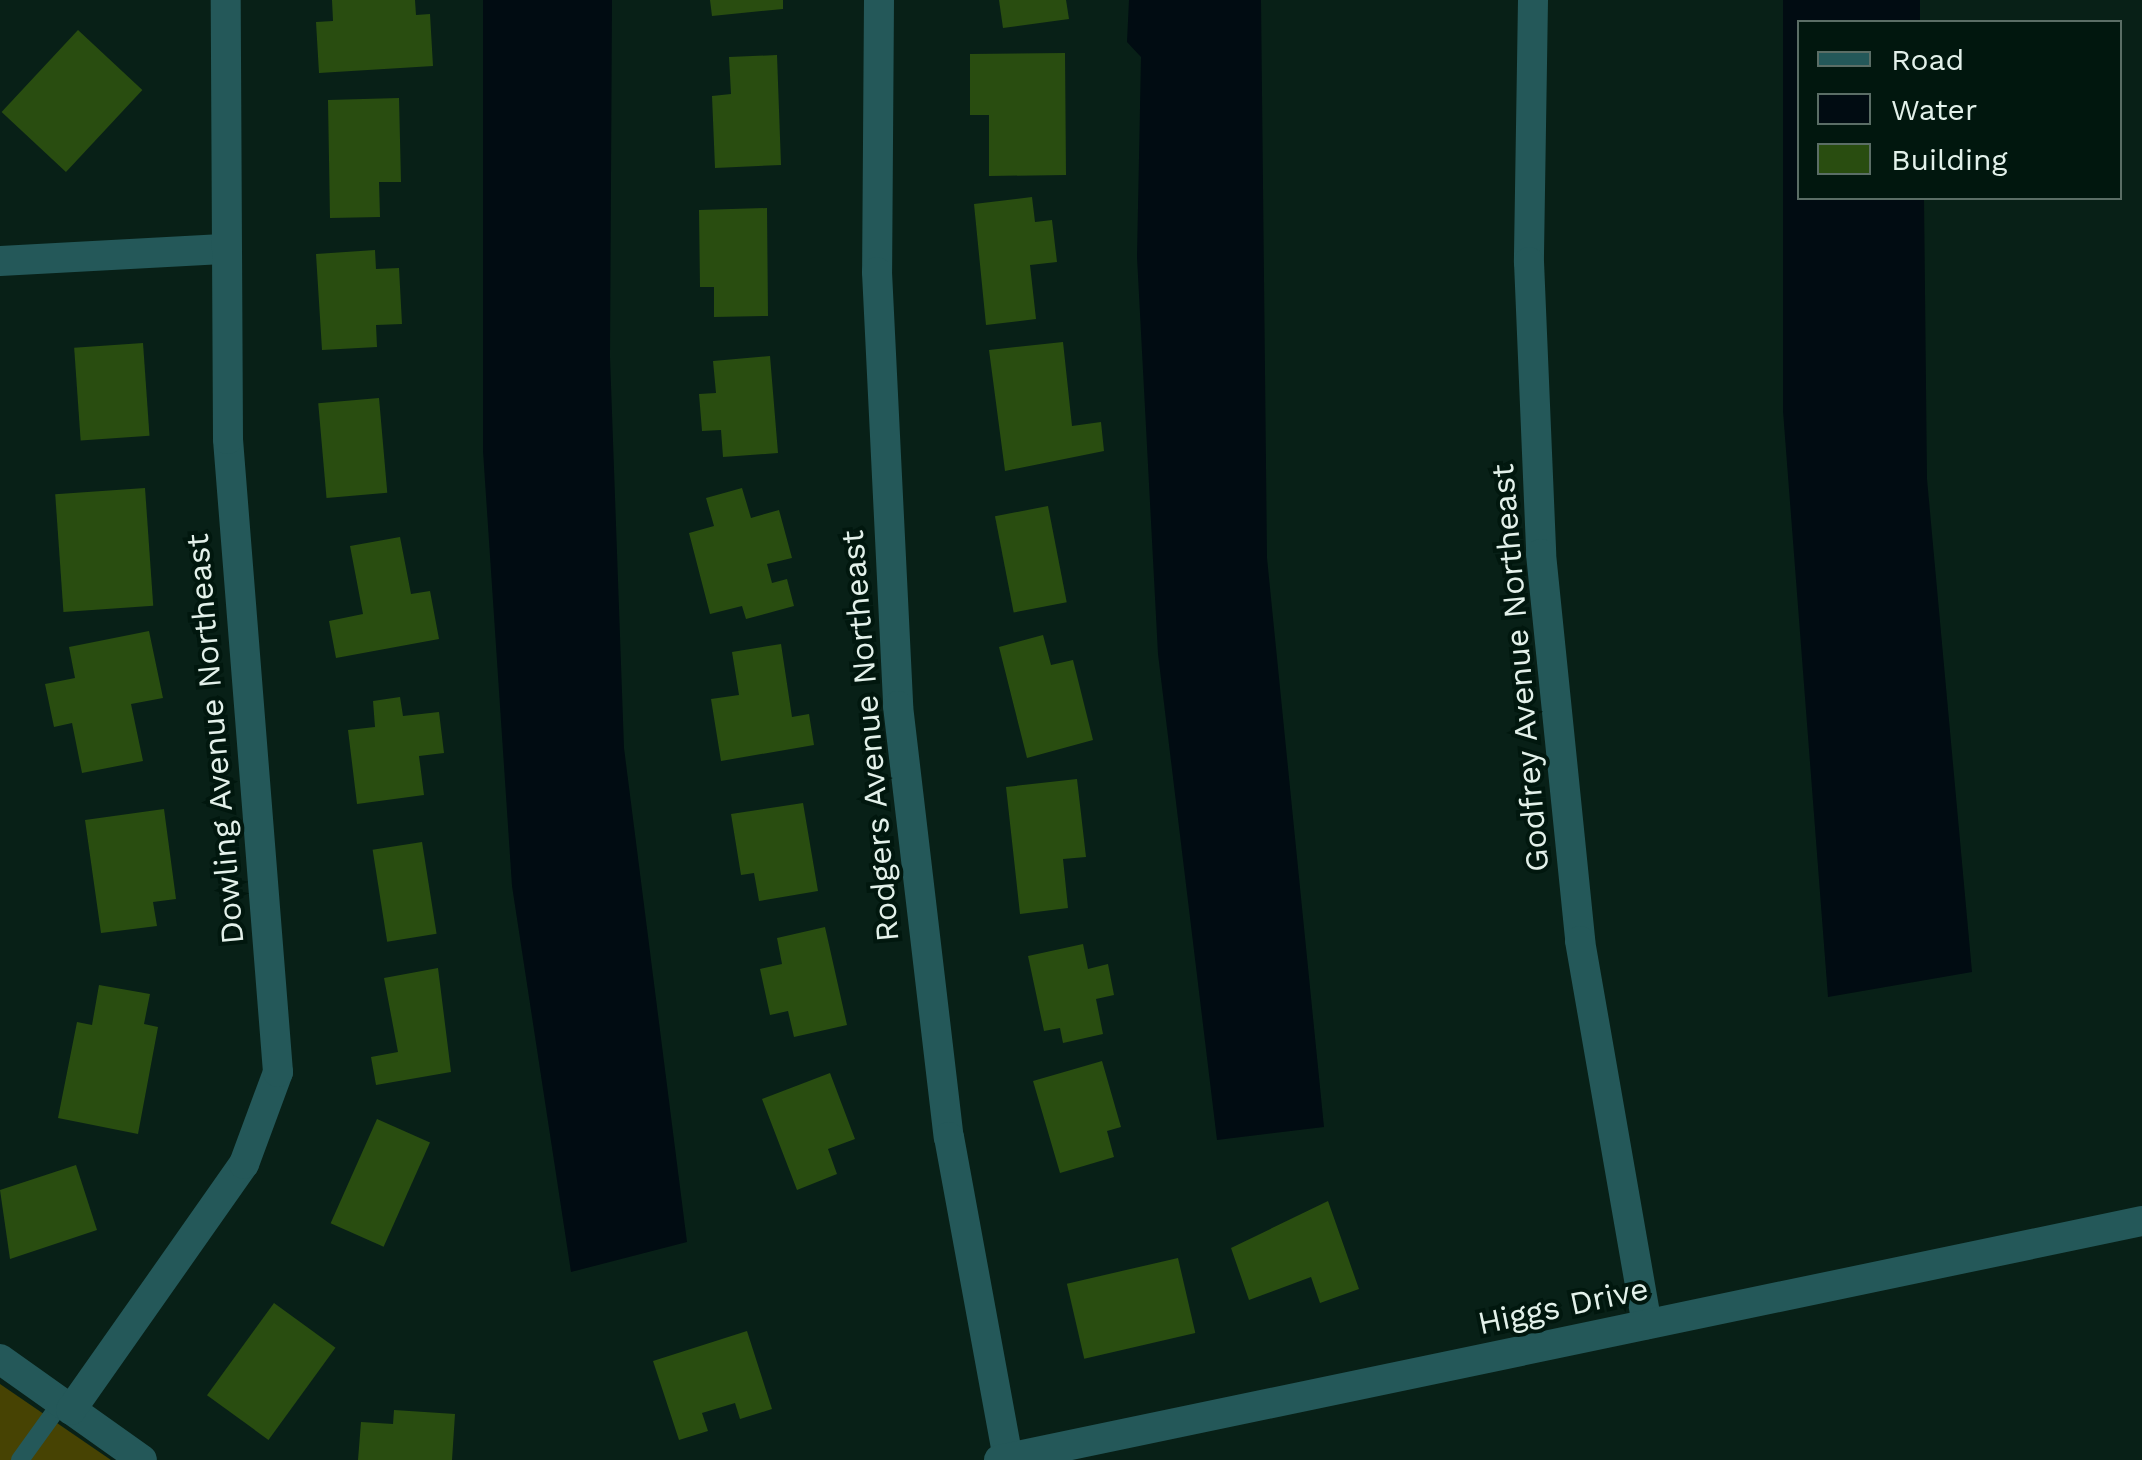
<!DOCTYPE html>
<style>
body{margin:0}
#map{position:relative;width:2142px;height:1460px;overflow:hidden;background:#082017;font-family:"Work Sans",sans-serif}
div>[style]{position:absolute}
[style*='--x']{left:calc(var(--x)*1px);top:calc(var(--y)*1px);width:calc(var(--w)*1px);rotate:calc(var(--a)*1deg)}
.green>*{inset:0;background:#474303}
.water>*{inset:0;background:#010c12}
.building>*{inset:0;background:#294d10;transform-origin:0 0}
.lane>*{height:18px;margin:-9px;padding:0 9px;transform-origin:9px;border-radius:9px;background:#245859}
.street>*{height:30px;margin:-15px;padding:0 15px;transform-origin:15px;border-radius:15px;background:#245859}
span{translate:-50% -50%;white-space:nowrap;text-align:center;line-height:1.15;-webkit-text-stroke:8px #01170e;paint-order:stroke}
.street-label{font-size:32px;color:#e3f1ea}
.legend{position:absolute;left:1797px;top:20px;width:325px;height:180px;box-sizing:border-box;background:#01170e;border:2px solid #5b6e66;margin:0;padding:12px 18px;list-style:none;font-size:30px;color:#e3f1ea}
.legend li{display:flex;align-items:center;gap:20px;height:50px}
.legend b{width:50px;border:2px solid #5b6e66}
</style>
<div id="map">
<div class="green">
<div style="clip-path:polygon(0 1384px,111px 1460px,0 1460px)"></div>
</div>
<div class="water">
<div style="clip-path:polygon(483px 0,612px 0,610px 357px,624px 748px,687px 1242px,571px 1272px,512px 886px,483px 451px)"></div>
<div style="clip-path:polygon(1129px 0,1261px 0,1267px 558px,1324px 1127px,1217px 1140px,1158px 654px,1137px 257px,1141px 57px,1127px 42px)"></div>
<div style="clip-path:polygon(1783px 0,1920px 0,1920px 22px,1800px 22px,1800px 198px,1924px 198px,1927px 479px,1972px 972px,1828px 997px,1783px 411px)"></div>
</div>
<div class="building">
<div style="clip-path:polygon(332px 0,415px 0,416px 15px,430px 14px,433px 66px,319px 73px,316px 22px,333px 21px)"></div>
<div style="clip-path:polygon(710px 0,783px 0,783px 9px,712px 16px)"></div>
<div style="clip-path:polygon(999px 0,1066px 0,1069px 19px,1003px 28px)"></div>
<div style="left:78px;top:30px;width:88px;height:112px;rotate:43deg"></div>
<div style="clip-path:polygon(1065px 53px,1066px 175px,989px 176px,989px 115px,970px 115px,970px 54px)"></div>
<div style="clip-path:polygon(777px 55px,781px 165px,715px 168px,712px 96px,731px 94px,729px 57px)"></div>
<div style="clip-path:polygon(399px 98px,401px 182px,379px 182px,380px 217px,330px 218px,328px 100px)"></div>
<div style="clip-path:polygon(1032px 197px,1035px 222px,1052px 220px,1057px 262px,1030px 265px,1036px 319px,986px 325px,974px 204px)"></div>
<div style="clip-path:polygon(767px 208px,768px 316px,714px 317px,714px 287px,700px 287px,699px 210px)"></div>
<div style="clip-path:polygon(375px 250px,376px 269px,399px 268px,402px 324px,376px 325px,377px 347px,322px 350px,316px 254px)"></div>
<div style="clip-path:polygon(1063px 342px,1072px 426px,1101px 422px,1104px 451px,1005px 471px,989px 350px)"></div>
<div style="left:143px;top:343px;width:93px;height:69px;rotate:86deg"></div>
<div style="clip-path:polygon(770px 356px,778px 453px,723px 457px,721px 430px,702px 431px,699px 394px,716px 393px,713px 361px)"></div>
<div style="left:379px;top:398px;width:95px;height:61px;rotate:85deg"></div>
<div style="left:145px;top:488px;width:118px;height:90px;rotate:86deg"></div>
<div style="clip-path:polygon(742px 488px,751px 518px,779px 510px,792px 558px,767px 564px,772px 583px,787px 579px,794px 606px,746px 619px,742px 606px,710px 614px,689px 533px,714px 526px,706px 498px)"></div>
<div style="left:1048px;top:506px;width:98px;height:54px;rotate:79deg"></div>
<div style="clip-path:polygon(400px 537px,411px 594px,430px 591px,439px 639px,336px 658px,329px 621px,363px 614px,350px 546px)"></div>
<div style="clip-path:polygon(149px 631px,163px 698px,131px 704px,143px 761px,82px 773px,72px 723px,54px 727px,45px 684px,75px 678px,69px 647px)"></div>
<div style="clip-path:polygon(1043px 635px,1051px 665px,1073px 660px,1093px 740px,1027px 758px,999px 647px)"></div>
<div style="clip-path:polygon(781px 644px,792px 717px,809px 714px,814px 745px,721px 761px,711px 699px,739px 695px,732px 652px)"></div>
<div style="clip-path:polygon(400px 697px,403px 716px,439px 712px,444px 753px,419px 756px,424px 795px,357px 804px,348px 730px,375px 727px,373px 701px)"></div>
<div style="clip-path:polygon(1077px 779px,1086px 857px,1063px 859px,1068px 908px,1020px 914px,1006px 787px)"></div>
<div style="clip-path:polygon(803px 803px,818px 891px,759px 901px,754px 873px,741px 875px,731px 814px)"></div>
<div style="clip-path:polygon(164px 809px,176px 899px,153px 902px,157px 926px,101px 933px,85px 820px)"></div>
<div style="left:422px;top:842px;width:93px;height:50px;rotate:81deg"></div>
<div style="clip-path:polygon(825px 927px,847px 1025px,794px 1037px,788px 1011px,770px 1015px,760px 969px,782px 964px,777px 938px)"></div>
<div style="clip-path:polygon(1083px 944px,1088px 969px,1108px 964px,1114px 995px,1096px 999px,1103px 1034px,1063px 1043px,1060px 1028px,1044px 1031px,1028px 956px)"></div>
<div style="clip-path:polygon(438px 968px,451px 1072px,376px 1085px,371px 1057px,398px 1052px,384px 978px)"></div>
<div style="clip-path:polygon(99px 985px,150px 994px,144px 1024px,158px 1027px,138px 1134px,58px 1118px,77px 1022px,92px 1025px)"></div>
<div style="clip-path:polygon(1102px 1061px,1121px 1127px,1107px 1131px,1114px 1157px,1060px 1173px,1033px 1081px)"></div>
<div style="clip-path:polygon(830px 1073px,855px 1139px,828px 1149px,837px 1174px,797px 1190px,762px 1099px)"></div>
<div style="left:377px;top:1119px;width:58px;height:114px;rotate:24deg"></div>
<div style="clip-path:polygon(76px 1165px,97px 1230px,10px 1259px,0 1190px)"></div>
<div style="clip-path:polygon(1328px 1201px,1359px 1289px,1320px 1303px,1311px 1277px,1249px 1300px,1231px 1248px)"></div>
<div style="left:1178px;top:1258px;width:77px;height:114px;rotate:77deg"></div>
<div style="left:274px;top:1303px;width:76px;height:114px;rotate:36deg"></div>
<div style="clip-path:polygon(747px 1331px,772px 1409px,740px 1419px,735px 1403px,702px 1413px,708px 1431px,679px 1440px,653px 1361px)"></div>
<div style="clip-path:polygon(394px 1410px,455px 1414px,452px 1460px,358px 1460px,361px 1422px,393px 1424px)"></div>
</div>
<div class="lane">
<div style="--x:20;--y:1460;--w:70;--a:-54.3"></div>
</div>
<div class="street">
<div style="--x:879;--y:0;--w:272;--a:90.4"></div>
<div style="--x:877;--y:272;--w:435;--a:87.2"></div>
<div style="--x:898;--y:706;--w:434;--a:83.3"></div>
<div style="--x:949;--y:1137;--w:326;--a:79.6"></div>
<div style="--x:1533;--y:0;--w:262;--a:90.9"></div>
<div style="--x:1529;--y:262;--w:292;--a:87.6"></div>
<div style="--x:1541;--y:554;--w:389;--a:84.2"></div>
<div style="--x:1580;--y:941;--w:389;--a:80.1"></div>
<div style="--x:0;--y:261;--w:223;--a:-3.1"></div>
<div style="--x:0;--y:1359;--w:174;--a:35.4"></div>
<div style="--x:71;--y:1410;--w:301;--a:-54.9"></div>
<div style="--x:244;--y:1164;--w:98;--a:-69.7"></div>
<div style="--x:278;--y:1072;--w:635;--a:-94.52"></div>
<div style="--x:228;--y:439;--w:439;--a:-90.3"></div>
<div style="--x:999;--y:1460;--w:1168;--a:-11.81"></div>
</div>
<div class="street-label">
<span style="left:1520px;top:668px;rotate:-95deg">Godfrey Avenue Northeast</span>
<span style="left:870px;top:736px;rotate:-95deg">Rodgers Avenue Northeast</span>
<span style="left:215px;top:739px;rotate:-95deg">Dowling Avenue Northeast</span>
<span style="left:1563px;top:1306px;rotate:-12deg">Higgs Drive</span>
</div>
<ul class="legend">
<li><b style="height:12px;background:#245859"></b>Road</li>
<li><b style="height:28px;background:#010c12"></b>Water</li>
<li><b style="height:28px;background:#294d10"></b>Building</li>
</ul>
</div>
